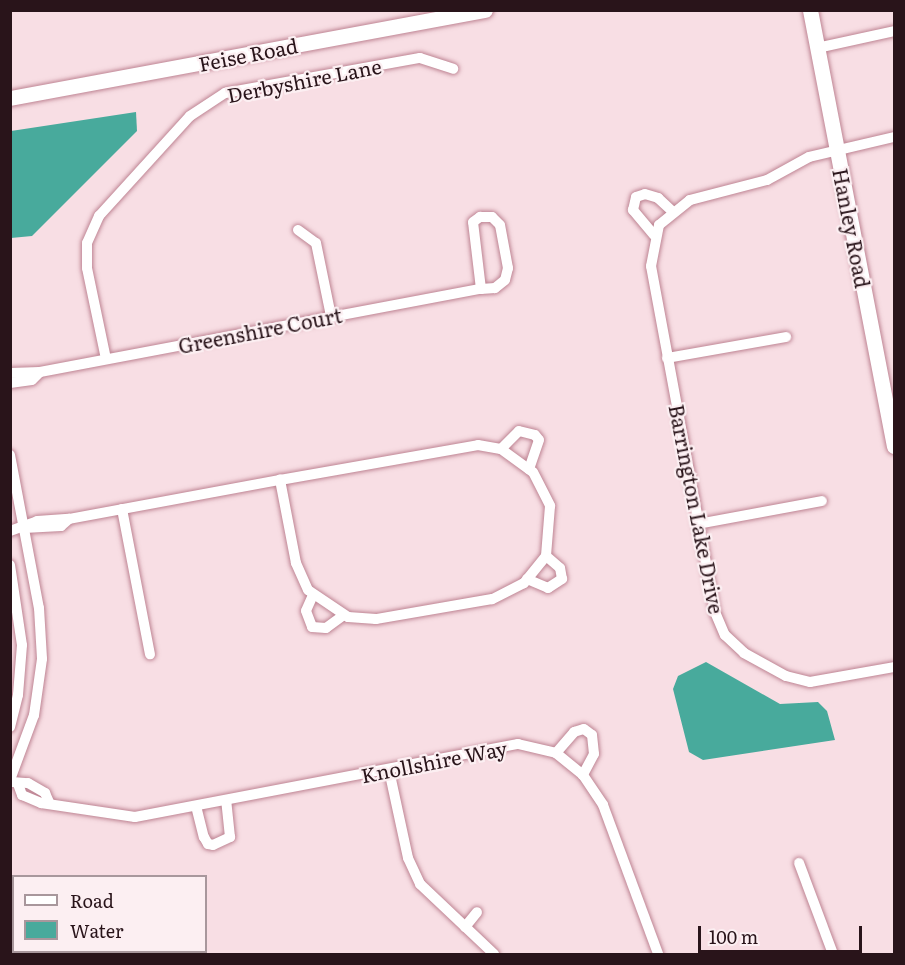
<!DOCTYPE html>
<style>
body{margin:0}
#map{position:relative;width:905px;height:965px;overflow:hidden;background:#f8dee4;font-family:Literata,serif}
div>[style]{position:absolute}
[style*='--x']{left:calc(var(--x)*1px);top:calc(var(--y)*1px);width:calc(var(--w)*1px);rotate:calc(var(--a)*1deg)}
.water>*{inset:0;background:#48aa9c}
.roads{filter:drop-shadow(0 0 2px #be8493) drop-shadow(0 0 2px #be8493)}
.street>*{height:10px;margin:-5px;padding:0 5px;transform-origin:5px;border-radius:5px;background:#fff}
.secondary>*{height:15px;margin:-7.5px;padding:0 7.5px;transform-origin:7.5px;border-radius:7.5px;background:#fff}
span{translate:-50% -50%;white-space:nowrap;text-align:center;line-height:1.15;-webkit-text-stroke:4.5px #fceff2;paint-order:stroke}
.street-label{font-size:20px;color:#29141a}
.frame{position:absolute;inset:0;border:12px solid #29141a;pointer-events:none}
.legend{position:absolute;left:12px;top:875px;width:195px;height:78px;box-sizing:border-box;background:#fceff2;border:2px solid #a8979c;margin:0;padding:8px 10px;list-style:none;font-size:18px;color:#29141a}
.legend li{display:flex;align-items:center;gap:12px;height:30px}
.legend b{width:30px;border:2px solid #a8979c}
.scale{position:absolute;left:698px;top:926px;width:164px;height:27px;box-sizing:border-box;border:3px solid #29141a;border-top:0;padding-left:8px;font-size:18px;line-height:21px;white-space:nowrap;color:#29141a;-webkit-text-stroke:4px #fceff2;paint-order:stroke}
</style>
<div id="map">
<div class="water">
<div style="clip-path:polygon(136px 112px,137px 131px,32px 236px,11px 238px,11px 131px)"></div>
<div style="clip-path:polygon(706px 662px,780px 704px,818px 702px,827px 711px,835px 740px,703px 760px,689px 752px,673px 689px,678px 676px)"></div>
<div style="clip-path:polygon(11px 894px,14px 952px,77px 954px,11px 954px)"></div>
</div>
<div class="roads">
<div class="street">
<div style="--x:817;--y:48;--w:79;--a:-12.4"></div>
<div style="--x:894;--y:137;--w:87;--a:166.8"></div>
<div style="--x:809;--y:157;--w:48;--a:151.3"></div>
<div style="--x:767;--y:180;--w:80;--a:165.4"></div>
<div style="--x:690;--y:200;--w:40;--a:141"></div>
<div style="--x:659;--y:225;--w:42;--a:101"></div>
<div style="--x:651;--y:266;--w:352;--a:79.5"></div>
<div style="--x:715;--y:612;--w:25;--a:67"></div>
<div style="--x:725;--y:635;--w:26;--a:43"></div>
<div style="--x:744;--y:653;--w:48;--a:28.7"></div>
<div style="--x:786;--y:676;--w:25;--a:14"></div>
<div style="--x:810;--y:682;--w:85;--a:-10.1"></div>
<div style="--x:298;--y:230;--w:22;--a:36"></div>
<div style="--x:316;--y:243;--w:75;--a:78.4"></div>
<div style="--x:654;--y:235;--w:33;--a:-130"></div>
<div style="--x:633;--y:210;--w:13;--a:-77"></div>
<div style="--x:636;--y:197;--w:9;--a:-18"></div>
<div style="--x:645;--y:194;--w:14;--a:17"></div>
<div style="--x:658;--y:198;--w:19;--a:43"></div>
<div style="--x:667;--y:358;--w:121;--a:-10"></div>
<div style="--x:106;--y:359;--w:93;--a:-101.8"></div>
<div style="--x:87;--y:268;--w:25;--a:-90"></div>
<div style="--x:87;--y:243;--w:30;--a:-66"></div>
<div style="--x:99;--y:216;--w:135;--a:-47.7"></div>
<div style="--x:190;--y:116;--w:42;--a:-33.3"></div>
<div style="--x:225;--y:93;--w:198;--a:-10.2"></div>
<div style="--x:420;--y:58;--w:35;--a:18"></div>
<div style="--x:10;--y:373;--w:30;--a:-2"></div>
<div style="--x:40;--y:372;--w:449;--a:-10.7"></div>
<div style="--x:481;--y:289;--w:67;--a:-96.8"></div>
<div style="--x:473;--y:222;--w:9;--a:-36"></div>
<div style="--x:480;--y:217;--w:12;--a:0"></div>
<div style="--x:492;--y:217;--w:11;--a:45"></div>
<div style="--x:500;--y:225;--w:44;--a:79.5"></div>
<div style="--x:508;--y:268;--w:12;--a:104"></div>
<div style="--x:505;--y:280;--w:13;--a:141"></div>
<div style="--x:495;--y:288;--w:14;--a:176"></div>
<div style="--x:10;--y:383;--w:22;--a:-8"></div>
<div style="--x:32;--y:380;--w:11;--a:-45"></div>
<div style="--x:478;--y:445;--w:23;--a:10"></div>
<div style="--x:501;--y:449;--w:39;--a:36"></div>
<div style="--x:533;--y:472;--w:38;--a:63"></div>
<div style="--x:550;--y:506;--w:50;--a:94.6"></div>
<div style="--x:546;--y:556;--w:35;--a:129"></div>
<div style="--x:524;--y:583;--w:36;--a:153"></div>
<div style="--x:492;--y:599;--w:118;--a:170.2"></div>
<div style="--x:376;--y:619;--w:28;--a:-176"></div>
<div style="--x:348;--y:617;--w:48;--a:-146"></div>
<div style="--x:308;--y:590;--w:30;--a:-114"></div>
<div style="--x:296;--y:563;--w:85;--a:-100.9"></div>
<div style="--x:280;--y:480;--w:201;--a:-10"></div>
<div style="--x:501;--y:449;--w:25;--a:-45"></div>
<div style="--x:519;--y:431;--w:16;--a:14"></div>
<div style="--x:535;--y:435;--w:6;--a:51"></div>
<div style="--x:539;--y:440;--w:31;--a:109"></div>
<div style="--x:10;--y:455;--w:156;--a:79.3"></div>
<div style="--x:39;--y:608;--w:51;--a:86.6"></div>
<div style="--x:42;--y:659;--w:57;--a:98.1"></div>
<div style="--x:34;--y:715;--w:69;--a:110.3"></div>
<div style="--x:122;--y:509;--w:148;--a:79.1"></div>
<div style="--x:698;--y:524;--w:126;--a:-10.5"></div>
<div style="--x:24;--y:528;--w:37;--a:-3"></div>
<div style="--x:61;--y:526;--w:11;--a:-41"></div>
<div style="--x:10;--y:531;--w:29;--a:-20"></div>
<div style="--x:37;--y:521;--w:32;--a:-4"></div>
<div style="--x:69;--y:519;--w:215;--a:-10.5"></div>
<div style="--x:10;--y:565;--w:81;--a:81.5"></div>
<div style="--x:22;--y:645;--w:50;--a:94.6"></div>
<div style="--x:18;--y:695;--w:33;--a:104"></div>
<div style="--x:527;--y:579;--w:23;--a:23"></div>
<div style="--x:548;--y:588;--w:17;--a:-33"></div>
<div style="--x:562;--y:579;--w:11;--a:-100"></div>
<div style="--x:560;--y:568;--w:18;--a:-139"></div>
<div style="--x:313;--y:595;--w:17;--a:114"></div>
<div style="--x:306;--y:611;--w:17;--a:69"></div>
<div style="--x:312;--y:627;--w:14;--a:4"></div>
<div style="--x:326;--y:628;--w:22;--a:-36"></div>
<div style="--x:556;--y:753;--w:28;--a:-49"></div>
<div style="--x:574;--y:732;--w:10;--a:-17"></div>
<div style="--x:584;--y:729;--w:10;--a:37"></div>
<div style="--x:592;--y:735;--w:19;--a:84"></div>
<div style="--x:594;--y:754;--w:24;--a:118"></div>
<div style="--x:389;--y:770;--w:90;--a:77.8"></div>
<div style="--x:408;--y:858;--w:29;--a:65"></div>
<div style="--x:420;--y:884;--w:102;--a:43.4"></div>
<div style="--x:12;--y:782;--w:16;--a:4"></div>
<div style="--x:28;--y:783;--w:20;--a:30"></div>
<div style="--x:45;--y:793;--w:12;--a:66"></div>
<div style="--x:18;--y:784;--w:12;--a:70"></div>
<div style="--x:22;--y:795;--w:21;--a:23"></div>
<div style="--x:41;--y:803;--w:95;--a:8.5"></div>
<div style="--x:135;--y:817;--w:390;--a:-10.8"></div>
<div style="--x:518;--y:744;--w:39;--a:13"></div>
<div style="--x:556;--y:753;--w:35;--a:39"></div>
<div style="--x:583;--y:775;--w:36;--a:56"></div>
<div style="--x:603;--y:805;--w:159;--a:69.7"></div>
<div style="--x:196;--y:806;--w:32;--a:76"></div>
<div style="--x:204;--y:837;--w:8;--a:60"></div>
<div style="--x:208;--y:844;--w:5;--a:11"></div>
<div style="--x:213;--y:845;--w:19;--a:-25"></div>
<div style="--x:230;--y:837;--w:37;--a:-96"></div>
<div style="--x:799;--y:863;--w:97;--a:69.5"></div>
<div style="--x:465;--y:927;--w:19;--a:-51"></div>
</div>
<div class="secondary">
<div style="--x:810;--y:10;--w:444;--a:79.1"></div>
<div style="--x:10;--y:98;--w:483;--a:-10.5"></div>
</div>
</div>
<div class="street-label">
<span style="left:248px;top:54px;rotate:-11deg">Feise Road</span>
<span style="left:304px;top:80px;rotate:-11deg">Derbyshire Lane</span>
<span style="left:852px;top:228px;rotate:79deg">Hanley Road</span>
<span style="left:260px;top:330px;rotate:-11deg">Greenshire Court</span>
<span style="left:697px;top:509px;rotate:79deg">Barrington Lake Drive</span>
<span style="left:434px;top:761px;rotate:-11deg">Knollshire Way</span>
</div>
<div class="frame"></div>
<ul class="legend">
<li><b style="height:8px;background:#fff"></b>Road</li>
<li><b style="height:16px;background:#48aa9c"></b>Water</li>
</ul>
<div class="scale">100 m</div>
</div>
